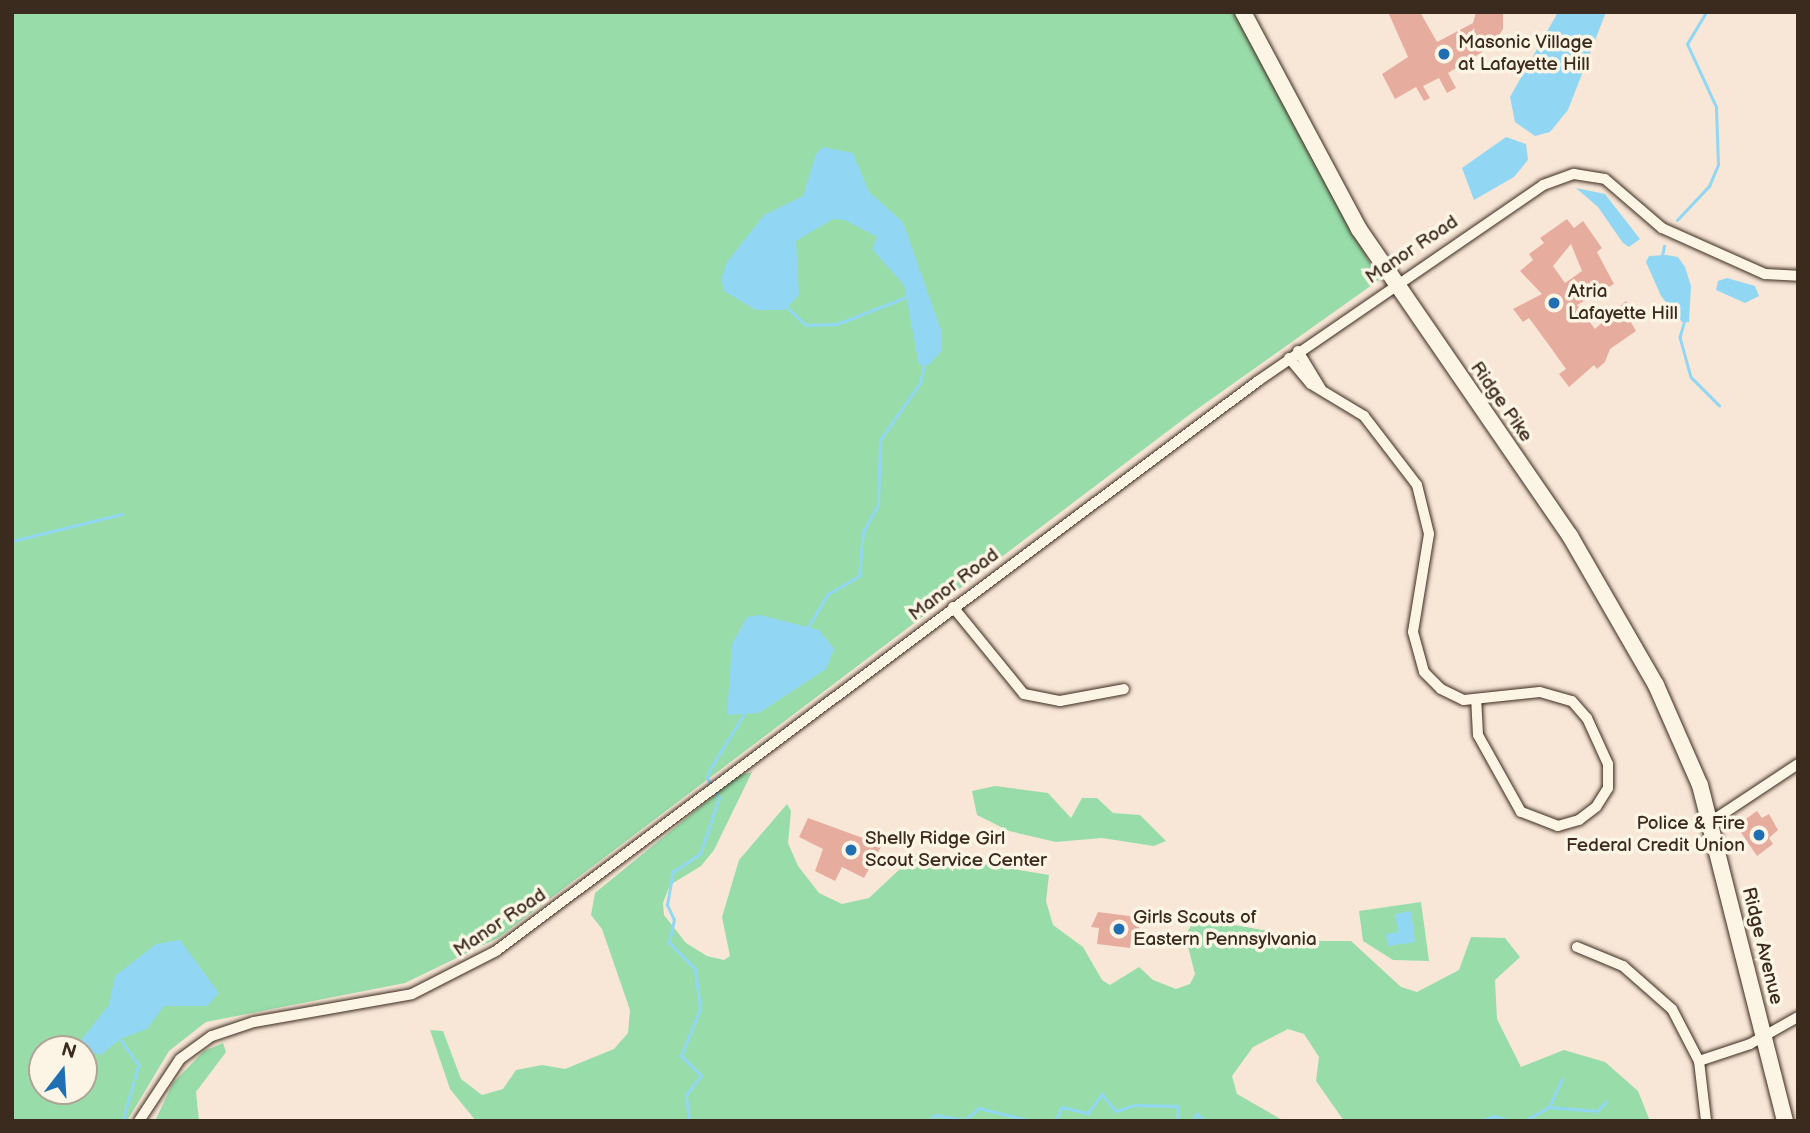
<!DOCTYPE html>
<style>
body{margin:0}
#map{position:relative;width:1810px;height:1133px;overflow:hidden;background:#f8e7d7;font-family:"Balsamiq Sans",sans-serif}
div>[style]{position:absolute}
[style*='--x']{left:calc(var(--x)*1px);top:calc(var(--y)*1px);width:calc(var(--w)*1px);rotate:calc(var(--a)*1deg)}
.green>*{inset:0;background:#98dda9}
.water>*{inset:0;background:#91d7f3}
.stream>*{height:2.5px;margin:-1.25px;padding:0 1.25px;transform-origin:1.25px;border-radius:1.25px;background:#91d7f3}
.building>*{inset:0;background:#e6ad9f}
.roads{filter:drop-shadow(0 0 2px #3b2a1e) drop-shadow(0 0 2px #3b2a1e)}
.street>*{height:10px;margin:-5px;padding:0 5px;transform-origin:5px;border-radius:5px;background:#fcf5e5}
.primary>*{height:16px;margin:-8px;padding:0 8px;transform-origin:8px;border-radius:8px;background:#fcf5e5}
.dots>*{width:19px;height:19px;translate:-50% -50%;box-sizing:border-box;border:4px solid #fcf5e5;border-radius:50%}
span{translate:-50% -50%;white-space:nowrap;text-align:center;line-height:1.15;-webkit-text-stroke:7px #fcf5e5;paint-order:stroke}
.poi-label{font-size:19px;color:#3b2a1e}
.left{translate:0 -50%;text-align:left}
.right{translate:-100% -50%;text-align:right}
.street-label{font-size:19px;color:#3b2a1e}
.frame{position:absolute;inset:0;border:14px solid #3b2a1e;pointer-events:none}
.north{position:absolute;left:28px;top:1035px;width:70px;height:70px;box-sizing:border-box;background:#fcf5e5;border:2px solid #afa495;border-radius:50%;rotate:17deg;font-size:19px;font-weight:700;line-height:28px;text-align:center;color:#3b2a1e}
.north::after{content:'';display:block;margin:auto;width:24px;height:32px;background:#1f6fb2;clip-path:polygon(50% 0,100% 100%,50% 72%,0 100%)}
</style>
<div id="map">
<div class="green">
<div style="clip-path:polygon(evenodd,12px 12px,1237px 12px,1379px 280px,1189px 415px,498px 938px,405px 983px,206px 1022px,169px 1051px,127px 1121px,12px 1121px,12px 12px,42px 1049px,84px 1049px,84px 1091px,42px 1091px,42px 1049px)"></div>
<div style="clip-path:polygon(752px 772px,714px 850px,701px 866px,670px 885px,663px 903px,664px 915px,686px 943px,707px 956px,724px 960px,730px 956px,722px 917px,739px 860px,787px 804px,791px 811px,788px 843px,798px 866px,819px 893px,842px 904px,869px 898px,917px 853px,1049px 875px,1046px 901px,1053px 925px,1083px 947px,1102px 980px,1110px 985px,1139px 967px,1153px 980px,1176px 989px,1190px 984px,1195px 974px,1185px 935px,1196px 918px,1322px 941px,1351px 941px,1401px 987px,1417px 992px,1459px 970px,1471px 937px,1505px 938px,1520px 957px,1495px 980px,1497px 1019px,1521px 1067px,1564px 1050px,1605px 1062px,1638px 1091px,1650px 1121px,1344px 1121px,1316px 1081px,1319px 1057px,1304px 1034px,1288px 1029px,1253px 1047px,1232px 1076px,1237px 1094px,1284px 1121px,476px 1121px,450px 1089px,430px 1030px,443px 1031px,461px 1079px,482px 1095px,503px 1089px,516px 1070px,542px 1065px,565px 1069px,614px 1049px,628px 1033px,630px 1010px,602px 929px,591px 915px,595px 893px,738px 776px)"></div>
<div style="clip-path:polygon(995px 786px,1048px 793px,1071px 818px,1082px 798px,1097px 798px,1113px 813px,1140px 815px,1166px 841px,1154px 846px,1102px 838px,1056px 842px,1009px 831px,977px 815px,972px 791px)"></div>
<div style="clip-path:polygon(1421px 902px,1429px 961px,1393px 960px,1363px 941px,1359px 911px)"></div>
<div style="clip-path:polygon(223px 1043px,226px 1052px,196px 1092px,199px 1121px,155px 1121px,173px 1083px,204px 1051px)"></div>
</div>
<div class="water">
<div style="clip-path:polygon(1558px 12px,1606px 12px,1568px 110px,1550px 132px,1535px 136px,1515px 122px,1510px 97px)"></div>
<div style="clip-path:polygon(1506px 137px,1526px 144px,1528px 160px,1514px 177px,1474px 200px,1462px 168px)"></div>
<div style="clip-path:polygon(823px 147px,853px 153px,869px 192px,903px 222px,942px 333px,941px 351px,929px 365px,919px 365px,904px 285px,872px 249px,877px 237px,845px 220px,833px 219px,796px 241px,799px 295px,785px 310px,756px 310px,724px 291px,721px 279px,727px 262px,764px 215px,803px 196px,816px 154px)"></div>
<div style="clip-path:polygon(1576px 188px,1605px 194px,1640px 239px,1629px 247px,1623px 243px,1598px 207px)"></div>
<div style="clip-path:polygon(1666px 255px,1678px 257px,1685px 267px,1691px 286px,1689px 322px,1682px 322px,1661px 296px,1646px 262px,1649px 256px)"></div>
<div style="clip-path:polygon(1727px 278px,1755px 286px,1759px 296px,1745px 303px,1716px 290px,1718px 281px)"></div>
<div style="clip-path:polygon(760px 615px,819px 630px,834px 649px,826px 669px,759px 713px,727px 715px,732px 644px,747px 617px)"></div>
<div style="clip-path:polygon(1411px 911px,1415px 942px,1388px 946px,1386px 934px,1398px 932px,1395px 914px)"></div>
<div style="clip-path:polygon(180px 940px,219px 993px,207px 1006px,164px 1006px,147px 1029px,120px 1039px,101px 1055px,89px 1052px,81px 1040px,109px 1005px,115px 976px,156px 944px)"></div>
</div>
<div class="stream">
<div style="--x:1677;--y:220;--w:47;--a:-46.7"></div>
<div style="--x:1709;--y:186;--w:23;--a:-67"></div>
<div style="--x:1718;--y:165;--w:58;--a:-92"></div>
<div style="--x:1716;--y:107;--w:69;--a:-114.7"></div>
<div style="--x:1687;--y:44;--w:37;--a:-59"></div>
<div style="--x:1662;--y:256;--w:10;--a:-79"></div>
<div style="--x:788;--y:308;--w:25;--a:43"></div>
<div style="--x:806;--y:325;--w:31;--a:-2"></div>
<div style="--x:837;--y:324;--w:72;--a:-21.2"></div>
<div style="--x:1685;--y:320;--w:18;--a:106"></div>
<div style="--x:1680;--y:337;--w:41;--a:74.6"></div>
<div style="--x:1691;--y:377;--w:40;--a:45"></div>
<div style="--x:12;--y:541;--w:113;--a:-13.8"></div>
<div style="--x:808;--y:627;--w:39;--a:-59"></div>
<div style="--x:828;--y:594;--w:36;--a:-30"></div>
<div style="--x:859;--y:576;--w:44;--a:-84.8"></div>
<div style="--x:863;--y:532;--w:31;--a:-61"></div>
<div style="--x:878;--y:505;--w:65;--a:-88.2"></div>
<div style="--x:880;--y:440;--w:70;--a:-54.9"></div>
<div style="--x:920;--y:383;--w:18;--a:-77"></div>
<div style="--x:712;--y:787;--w:10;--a:-119"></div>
<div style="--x:707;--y:778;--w:9;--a:-72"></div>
<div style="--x:710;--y:769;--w:65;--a:-58.3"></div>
<div style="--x:120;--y:1039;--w:32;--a:54"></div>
<div style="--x:139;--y:1065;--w:54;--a:106.1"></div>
<div style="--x:124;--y:1117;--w:7;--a:34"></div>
<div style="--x:1549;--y:1107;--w:31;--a:-65"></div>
<div style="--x:689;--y:1121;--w:26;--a:-97"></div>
<div style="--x:686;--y:1095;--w:24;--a:-52"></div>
<div style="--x:701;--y:1076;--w:28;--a:-135"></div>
<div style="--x:681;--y:1056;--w:51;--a:-68"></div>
<div style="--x:700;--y:1009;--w:40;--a:-97.1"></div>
<div style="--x:695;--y:969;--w:37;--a:-135"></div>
<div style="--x:669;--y:943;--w:24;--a:-78"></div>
<div style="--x:674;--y:920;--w:17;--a:-115"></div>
<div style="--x:667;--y:905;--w:34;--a:-80"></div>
<div style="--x:673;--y:872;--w:32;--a:-34"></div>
<div style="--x:700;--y:854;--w:59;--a:-71.3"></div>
<div style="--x:719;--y:798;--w:7;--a:-117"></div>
<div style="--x:928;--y:1121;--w:10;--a:-37"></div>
<div style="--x:936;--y:1115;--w:29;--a:10"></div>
<div style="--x:965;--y:1120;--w:18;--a:-41"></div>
<div style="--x:979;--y:1108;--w:55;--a:13.8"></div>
<div style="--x:1055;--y:1121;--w:16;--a:-63"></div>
<div style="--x:1062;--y:1107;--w:27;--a:13"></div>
<div style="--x:1088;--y:1113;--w:24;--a:-54"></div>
<div style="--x:1102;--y:1094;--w:22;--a:51"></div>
<div style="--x:1116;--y:1111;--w:20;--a:-18"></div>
<div style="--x:1135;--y:1105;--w:43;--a:1.3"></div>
<div style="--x:1178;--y:1106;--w:15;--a:90"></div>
<div style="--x:1192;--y:1121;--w:9;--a:-54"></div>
<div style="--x:1197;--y:1114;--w:11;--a:41"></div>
<div style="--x:1479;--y:1121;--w:16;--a:-18"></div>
<div style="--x:1494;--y:1116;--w:17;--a:17"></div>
<div style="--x:1524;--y:1121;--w:29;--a:-29"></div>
<div style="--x:1549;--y:1107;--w:48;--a:4.8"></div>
<div style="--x:1597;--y:1111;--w:13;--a:-45"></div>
</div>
<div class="building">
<div style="clip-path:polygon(1388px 12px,1420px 12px,1437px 42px,1473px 23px,1476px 12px,1503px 12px,1503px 29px,1492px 46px,1448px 73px,1456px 88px,1447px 93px,1439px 78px,1423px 86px,1430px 98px,1424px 101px,1416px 87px,1395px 99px,1382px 74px,1408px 57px)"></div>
<div style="clip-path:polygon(evenodd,1567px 219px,1574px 228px,1583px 221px,1602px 248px,1597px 252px,1614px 284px,1577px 305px,1595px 329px,1626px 301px,1635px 315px,1629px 319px,1636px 331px,1610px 349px,1605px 362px,1597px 369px,1594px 365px,1569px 387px,1559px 374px,1566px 369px,1551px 348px,1529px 318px,1523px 322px,1513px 309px,1542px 294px,1520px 271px,1533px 260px,1529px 254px,1544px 243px,1540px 238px,1567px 219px,1571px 244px,1582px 271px,1565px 283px,1553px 266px,1571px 244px)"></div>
<div style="clip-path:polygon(1757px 811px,1762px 818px,1769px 814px,1778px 830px,1769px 838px,1773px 844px,1757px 856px,1740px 831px,1747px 827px,1743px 821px)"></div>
<div style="clip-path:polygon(808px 818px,882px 845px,864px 878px,842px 867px,835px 881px,815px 871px,823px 849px,799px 837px)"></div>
<div style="clip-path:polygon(1098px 912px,1137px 917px,1140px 932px,1132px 931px,1130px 948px,1097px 944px,1099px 928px,1091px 927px)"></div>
</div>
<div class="roads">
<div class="street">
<div style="--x:1298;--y:351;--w:44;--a:58.8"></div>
<div style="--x:1289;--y:358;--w:34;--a:50"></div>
<div style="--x:1311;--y:384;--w:62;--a:31.1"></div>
<div style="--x:1364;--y:416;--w:87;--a:52.5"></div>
<div style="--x:1417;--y:485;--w:50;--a:76.2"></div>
<div style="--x:1429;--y:534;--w:99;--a:99.3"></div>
<div style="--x:1413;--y:632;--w:41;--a:74.6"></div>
<div style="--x:1424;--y:672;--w:24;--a:45"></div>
<div style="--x:1441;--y:689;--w:25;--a:26"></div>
<div style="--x:1464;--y:700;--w:76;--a:-6"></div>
<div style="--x:1540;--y:692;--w:33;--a:16"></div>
<div style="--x:1572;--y:701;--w:23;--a:49"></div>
<div style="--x:1587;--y:718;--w:51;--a:65.5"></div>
<div style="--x:1608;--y:764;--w:24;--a:90"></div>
<div style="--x:1608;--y:788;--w:22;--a:122"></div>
<div style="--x:1596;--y:807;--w:21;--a:143"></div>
<div style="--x:1579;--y:820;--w:22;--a:164"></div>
<div style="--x:1558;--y:826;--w:40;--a:-159"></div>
<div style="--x:1521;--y:812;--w:88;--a:-119.2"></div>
<div style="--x:1478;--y:735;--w:34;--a:-93"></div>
<div style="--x:953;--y:607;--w:112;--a:50.8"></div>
<div style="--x:1024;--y:694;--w:37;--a:11"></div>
<div style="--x:1060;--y:701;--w:65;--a:-10.6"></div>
<div style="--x:1709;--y:823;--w:107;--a:-33.5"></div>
<div style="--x:1577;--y:947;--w:50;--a:22.4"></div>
<div style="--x:1623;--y:966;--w:65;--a:41.3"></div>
<div style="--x:1672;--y:1009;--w:59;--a:62.6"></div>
<div style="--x:1699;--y:1061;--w:60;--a:83.3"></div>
<div style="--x:1699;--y:1061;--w:54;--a:-18.4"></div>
<div style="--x:1750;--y:1044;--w:55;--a:-29.4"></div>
<div style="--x:139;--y:1121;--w:74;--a:-56.5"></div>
<div style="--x:180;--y:1059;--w:39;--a:-36"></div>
<div style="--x:212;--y:1036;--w:44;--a:-18.4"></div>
<div style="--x:254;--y:1022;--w:160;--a:-10"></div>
<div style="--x:412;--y:994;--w:94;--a:-27.1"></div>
<div style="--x:496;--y:951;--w:952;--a:-36.8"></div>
<div style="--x:1258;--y:381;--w:346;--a:-34.5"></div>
<div style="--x:1543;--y:185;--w:33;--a:-20"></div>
<div style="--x:1574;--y:174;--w:31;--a:9"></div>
<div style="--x:1605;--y:179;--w:75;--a:40.7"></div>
<div style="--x:1662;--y:228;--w:113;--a:24.1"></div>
<div style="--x:1765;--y:274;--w:33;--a:3"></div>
</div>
<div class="primary">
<div style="--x:1243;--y:12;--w:246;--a:61.9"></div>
<div style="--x:1359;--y:229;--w:373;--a:55.5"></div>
<div style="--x:1570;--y:536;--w:172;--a:60"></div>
<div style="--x:1656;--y:685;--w:109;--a:66.3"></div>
<div style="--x:1700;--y:785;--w:347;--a:75.8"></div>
</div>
</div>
<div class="dots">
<div style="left:1444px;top:54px;background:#1f6fb2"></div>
<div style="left:1554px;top:303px;background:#1f6fb2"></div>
<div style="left:1759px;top:835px;background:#1f6fb2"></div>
<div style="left:851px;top:850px;background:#1f6fb2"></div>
<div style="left:1119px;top:929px;background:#1f6fb2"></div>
</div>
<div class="poi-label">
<span class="left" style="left:1458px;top:54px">Masonic Village<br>at Lafayette Hill</span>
<span class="left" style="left:1568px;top:303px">Atria<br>Lafayette Hill</span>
<span class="right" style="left:1745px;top:835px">Police &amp; Fire<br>Federal Credit Union</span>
<span class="left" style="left:865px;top:850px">Shelly Ridge Girl<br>Scout Service Center</span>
<span class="left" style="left:1133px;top:929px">Girls Scouts of<br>Eastern Pennsylvania</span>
</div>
<div class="street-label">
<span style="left:1412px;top:250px;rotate:-34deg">Manor Road</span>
<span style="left:1501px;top:402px;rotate:55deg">Ridge Pike</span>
<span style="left:954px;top:585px;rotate:-37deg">Manor Road</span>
<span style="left:500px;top:923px;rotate:-34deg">Manor Road</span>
<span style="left:1762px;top:946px;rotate:76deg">Ridge Avenue</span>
</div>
<div class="frame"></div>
<div class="north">N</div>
</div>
